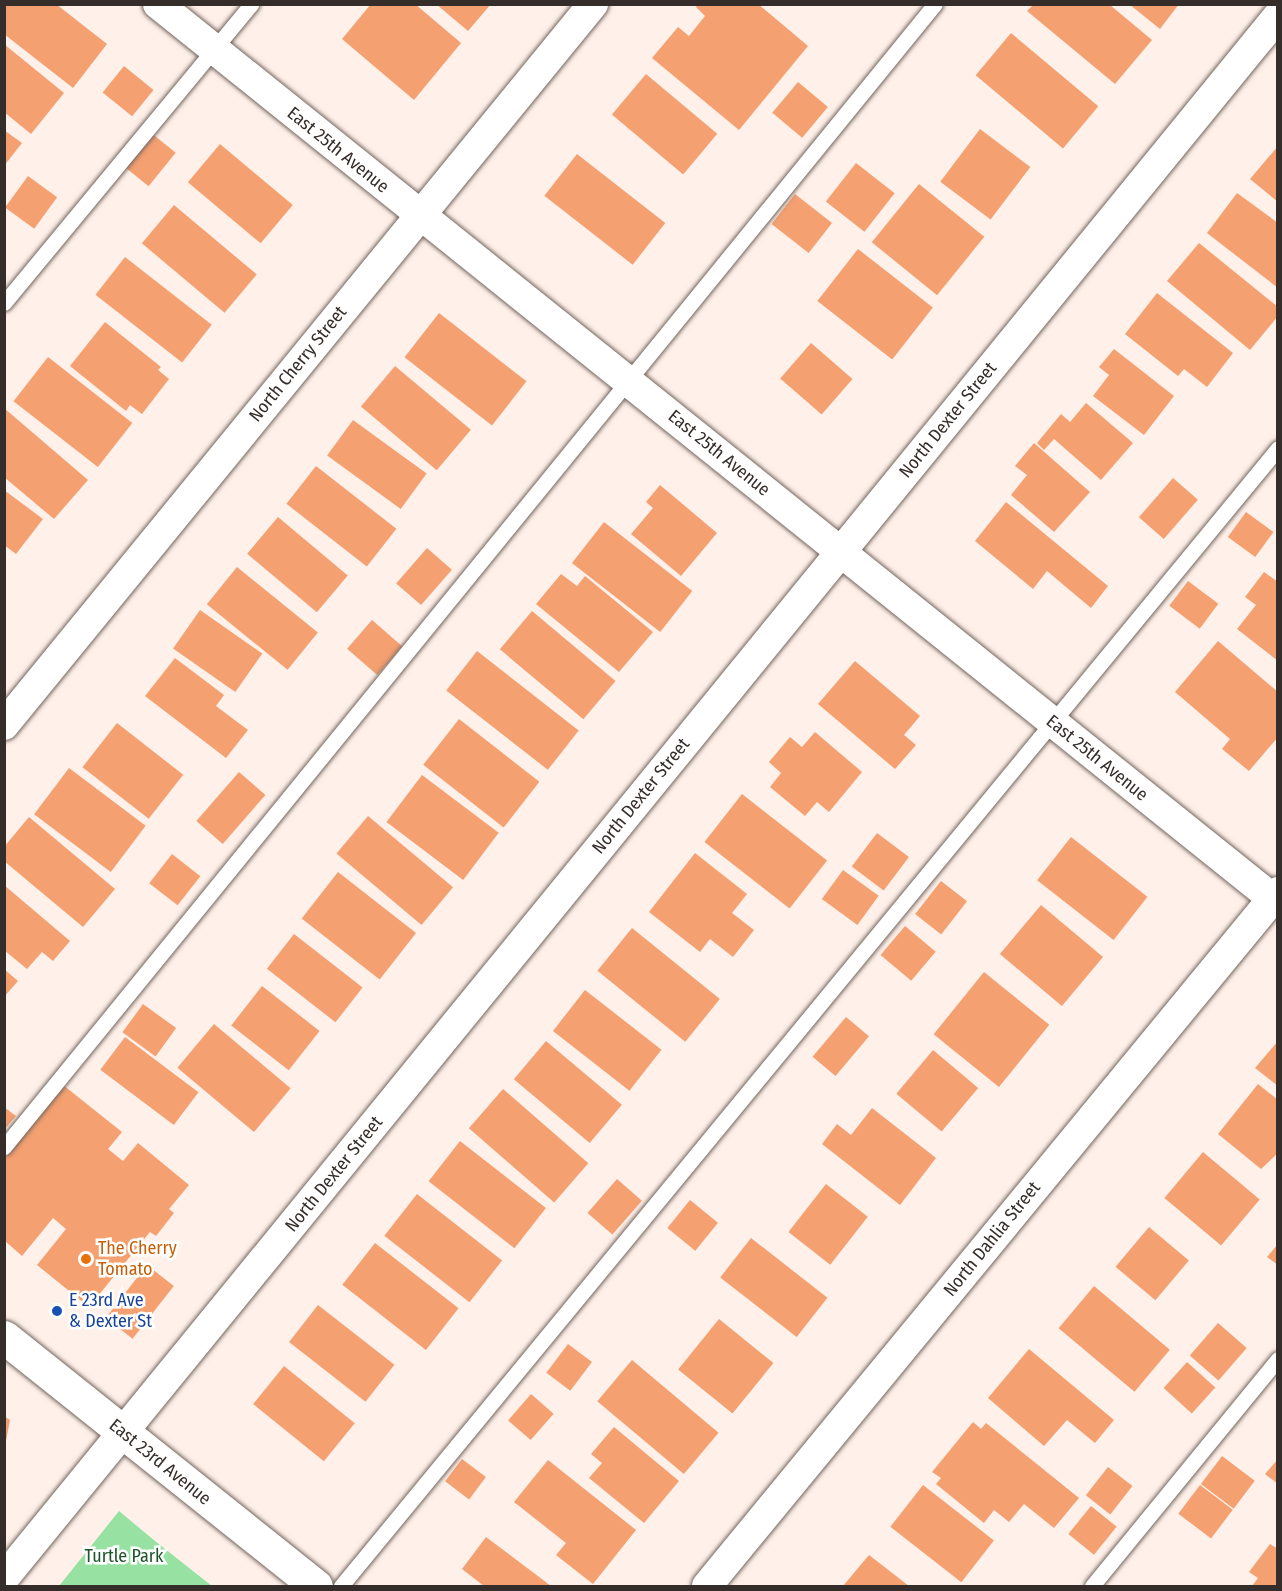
<!DOCTYPE html>
<style>
body{margin:0}
#map{position:relative;width:1282px;height:1591px;overflow:hidden;background:#fff1ea;font-family:"Fira Sans Condensed",sans-serif}
div>[style]{position:absolute}
[style*='--x']{left:calc(var(--x)*1px);top:calc(var(--y)*1px);width:calc(var(--w)*1px);rotate:calc(var(--a)*1deg)}
.green>*{inset:0;background:#97e1a3}
.building>*{inset:0;background:#f4a071;transform-origin:0 0}
.roads{filter:drop-shadow(0 0 2px #73655d) drop-shadow(0 0 2px #73655d)}
.lane>*{height:15px;margin:-7.5px;padding:0 7.5px;transform-origin:7.5px;border-radius:7.5px;background:#fff}
.street>*{height:30px;margin:-15px;padding:0 15px;transform-origin:15px;border-radius:15px;background:#fff}
.secondary>*{height:33px;margin:-16.5px;padding:0 16.5px;transform-origin:16.5px;border-radius:16.5px;background:#fff}
.dots>*{width:16px;height:16px;translate:-50% -50%;box-sizing:border-box;border:3px solid #fff;border-radius:50%}
span{translate:-50% -50%;white-space:nowrap;text-align:center;line-height:1.15;-webkit-text-stroke:5px #fff;paint-order:stroke}
.street-label{font-size:18px;color:#342d2a}
.food-label{font-size:18px;color:#c56008}
.left{translate:0 -50%;text-align:left}
.transit-label{font-size:18px;color:#164399}
.park-label{font-size:18px;color:#1e542b}
.frame{position:absolute;inset:0;border:6px solid #342d2a;pointer-events:none}
</style>
<div id="map">
<div class="green">
<div style="clip-path:polygon(119px 1511px,155px 1541px,212px 1586px,59px 1586px)"></div>
</div>
<div class="building">
<div style="clip-path:polygon(4px 4px,56px 4px,107px 44px,73px 88px,4px 34px)"></div>
<div style="clip-path:polygon(371px 4px,415px 4px,461px 43px,414px 100px,342px 39px)"></div>
<div style="clip-path:polygon(436px 4px,491px 4px,468px 31px)"></div>
<div style="clip-path:polygon(698px 4px,758px 4px,808px 46px,739px 130px,652px 58px,678px 27px,689px 36px,705px 16px,696px 7px)"></div>
<div style="clip-path:polygon(1129px 4px,1179px 4px,1160px 29px)"></div>
<div style="clip-path:polygon(1033px 5px,1110px 5px,1152px 40px,1115px 84px,1027px 11px)"></div>
<div style="left:1011px;top:33px;width:114px;height:55px;rotate:40deg"></div>
<div style="clip-path:polygon(4px 44px,64px 93px,31px 134px,4px 112px)"></div>
<div style="left:124px;top:66px;width:38px;height:34px;rotate:39deg"></div>
<div style="left:646px;top:74px;width:93px;height:53px;rotate:40deg"></div>
<div style="left:798px;top:82px;width:39px;height:40px;rotate:40deg"></div>
<div style="left:980px;top:129px;width:63px;height:66px;rotate:37deg"></div>
<div style="clip-path:polygon(4px 130px,22px 143px,4px 166px)"></div>
<div style="left:150px;top:132px;width:33px;height:43px;rotate:39deg"></div>
<div style="left:220px;top:144px;width:95px;height:50px;rotate:40deg"></div>
<div style="clip-path:polygon(1278px 146px,1278px 202px,1250px 179px)"></div>
<div style="left:577px;top:154px;width:112px;height:53px;rotate:38deg"></div>
<div style="left:856px;top:163px;width:49px;height:49px;rotate:38deg"></div>
<div style="left:28px;top:176px;width:36px;height:39px;rotate:36deg"></div>
<div style="left:919px;top:184px;width:84px;height:75px;rotate:39deg"></div>
<div style="clip-path:polygon(1237px 193px,1278px 223px,1278px 288px,1207px 233px)"></div>
<div style="left:795px;top:194px;width:47px;height:38px;rotate:38deg"></div>
<div style="left:174px;top:205px;width:108px;height:50px;rotate:40deg"></div>
<div style="clip-path:polygon(1199px 243px,1278px 307px,1278px 316px,1250px 350px,1167px 281px)"></div>
<div style="left:858px;top:249px;width:95px;height:66px;rotate:38deg"></div>
<div style="left:125px;top:257px;width:110px;height:48px;rotate:38deg"></div>
<div style="clip-path:polygon(1157px 293px,1233px 353px,1207px 387px,1184px 369px,1178px 376px,1125px 334px)"></div>
<div style="left:439px;top:313px;width:111px;height:56px;rotate:38deg"></div>
<div style="clip-path:polygon(105px 322px,161px 367px,158px 370px,169px 379px,142px 414px,130px 405px,126px 411px,70px 366px)"></div>
<div style="left:811px;top:343px;width:55px;height:47px;rotate:41deg"></div>
<div style="clip-path:polygon(1114px 349px,1174px 396px,1144px 435px,1093px 396px,1109px 375px,1099px 367px)"></div>
<div style="left:48px;top:357px;width:107px;height:56px;rotate:38deg"></div>
<div style="left:395px;top:366px;width:99px;height:53px;rotate:40deg"></div>
<div style="clip-path:polygon(1086px 403px,1133px 443px,1101px 480px,1054px 439px,1044px 450px,1037px 443px,1061px 414px,1070px 422px)"></div>
<div style="clip-path:polygon(4px 408px,88px 480px,54px 519px,4px 477px)"></div>
<div style="left:353px;top:420px;width:91px;height:44px;rotate:36deg"></div>
<div style="clip-path:polygon(1034px 443px,1090px 492px,1054px 532px,1011px 495px,1027px 475px,1015px 466px)"></div>
<div style="left:316px;top:466px;width:102px;height:48px;rotate:38deg"></div>
<div style="left:1173px;top:478px;width:33px;height:52px;rotate:41deg"></div>
<div style="clip-path:polygon(660px 485px,717px 533px,681px 576px,631px 534px,653px 508px,646px 502px)"></div>
<div style="clip-path:polygon(4px 490px,43px 519px,16px 554px,4px 545px)"></div>
<div style="clip-path:polygon(1006px 502px,1108px 586px,1091px 608px,1047px 571px,1033px 589px,975px 541px)"></div>
<div style="left:1246px;top:512px;width:34px;height:31px;rotate:36deg"></div>
<div style="left:278px;top:517px;width:91px;height:48px;rotate:40deg"></div>
<div style="left:604px;top:522px;width:112px;height:52px;rotate:38deg"></div>
<div style="left:427px;top:548px;width:33px;height:47px;rotate:41deg"></div>
<div style="left:237px;top:567px;width:104px;height:48px;rotate:39deg"></div>
<div style="clip-path:polygon(1264px 572px,1278px 582px,1278px 661px,1237px 629px,1256px 605px,1245px 597px)"></div>
<div style="clip-path:polygon(561px 574px,577px 586px,585px 576px,653px 632px,619px 672px,536px 604px)"></div>
<div style="left:1188px;top:581px;width:38px;height:31px;rotate:37deg"></div>
<div style="left:200px;top:610px;width:76px;height:47px;rotate:35deg"></div>
<div style="left:532px;top:611px;width:109px;height:50px;rotate:40deg"></div>
<div style="left:372px;top:620px;width:40px;height:38px;rotate:41deg"></div>
<div style="clip-path:polygon(1218px 641px,1278px 692px,1278px 737px,1249px 771px,1222px 749px,1230px 739px,1175px 692px)"></div>
<div style="left:477px;top:651px;width:129px;height:50px;rotate:38deg"></div>
<div style="clip-path:polygon(175px 658px,224px 695px,216px 706px,248px 730px,226px 758px,145px 696px)"></div>
<div style="clip-path:polygon(855px 661px,920px 716px,904px 735px,916px 745px,895px 769px,818px 704px)"></div>
<div style="left:459px;top:719px;width:102px;height:58px;rotate:38deg"></div>
<div style="left:117px;top:723px;width:84px;height:56px;rotate:38deg"></div>
<div style="clip-path:polygon(815px 732px,862px 772px,829px 812px,817px 802px,805px 816px,770px 787px,781px 773px,769px 762px,790px 737px,802px 747px)"></div>
<div style="left:69px;top:768px;width:96px;height:58px;rotate:37deg"></div>
<div style="left:239px;top:772px;width:35px;height:65px;rotate:41deg"></div>
<div style="left:422px;top:775px;width:96px;height:59px;rotate:37deg"></div>
<div style="left:742px;top:794px;width:108px;height:61px;rotate:38deg"></div>
<div style="left:368px;top:816px;width:111px;height:49px;rotate:40deg"></div>
<div style="clip-path:polygon(29px 817px,115px 889px,83px 927px,4px 861px,4px 847px)"></div>
<div style="left:877px;top:833px;width:40px;height:42px;rotate:37deg"></div>
<div style="left:1071px;top:837px;width:97px;height:55px;rotate:38deg"></div>
<div style="clip-path:polygon(695px 853px,747px 894px,732px 913px,754px 930px,733px 957px,710px 939px,700px 952px,649px 912px)"></div>
<div style="left:172px;top:854px;width:36px;height:37px;rotate:38deg"></div>
<div style="left:843px;top:870px;width:44px;height:36px;rotate:36deg"></div>
<div style="left:338px;top:872px;width:99px;height:59px;rotate:38deg"></div>
<div style="left:941px;top:881px;width:33px;height:42px;rotate:38deg"></div>
<div style="clip-path:polygon(4px 885px,70px 941px,53px 961px,42px 952px,27px 969px,4px 950px)"></div>
<div style="left:1041px;top:905px;width:81px;height:64px;rotate:40deg"></div>
<div style="left:905px;top:926px;width:40px;height:38px;rotate:40deg"></div>
<div style="left:632px;top:928px;width:113px;height:55px;rotate:39deg"></div>
<div style="left:294px;top:934px;width:87px;height:44px;rotate:38deg"></div>
<div style="clip-path:polygon(4px 969px,18px 981px,4px 997px)"></div>
<div style="left:984px;top:972px;width:84px;height:80px;rotate:39deg"></div>
<div style="left:262px;top:986px;width:73px;height:50px;rotate:38deg"></div>
<div style="left:585px;top:990px;width:97px;height:52px;rotate:38deg"></div>
<div style="left:143px;top:1004px;width:41px;height:35px;rotate:36deg"></div>
<div style="left:846px;top:1017px;width:30px;height:52px;rotate:40deg"></div>
<div style="left:214px;top:1024px;width:100px;height:57px;rotate:40deg"></div>
<div style="left:125px;top:1037px;width:92px;height:41px;rotate:37deg"></div>
<div style="left:546px;top:1041px;width:99px;height:50px;rotate:40deg"></div>
<div style="clip-path:polygon(1278px 1041px,1278px 1086px,1255px 1068px)"></div>
<div style="left:933px;top:1050px;width:59px;height:57px;rotate:40deg"></div>
<div style="clip-path:polygon(1258px 1084px,1278px 1100px,1278px 1153px,1261px 1169px,1218px 1134px)"></div>
<div style="clip-path:polygon(63px 1085px,122px 1132px,108px 1149px,123px 1161px,138px 1143px,189px 1185px,169px 1209px,174px 1213px,156px 1236px,150px 1232px,89px 1307px,37px 1265px,66px 1229px,53px 1218px,22px 1256px,5px 1241px,5px 1158px)"></div>
<div style="left:503px;top:1089px;width:113px;height:52px;rotate:41deg"></div>
<div style="clip-path:polygon(4px 1107px,16px 1116px,4px 1130px)"></div>
<div style="clip-path:polygon(872px 1108px,936px 1158px,900px 1205px,822px 1144px,837px 1124px,851px 1135px)"></div>
<div style="left:460px;top:1141px;width:109px;height:51px;rotate:38deg"></div>
<div style="left:1203px;top:1152px;width:74px;height:60px;rotate:40deg"></div>
<div style="left:617px;top:1179px;width:33px;height:45px;rotate:41deg"></div>
<div style="left:826px;top:1184px;width:53px;height:61px;rotate:38deg"></div>
<div style="left:417px;top:1194px;width:108px;height:53px;rotate:38deg"></div>
<div style="left:690px;top:1200px;width:36px;height:36px;rotate:39deg"></div>
<div style="left:1149px;top:1227px;width:52px;height:52px;rotate:40deg"></div>
<div style="left:751px;top:1238px;width:97px;height:50px;rotate:38deg"></div>
<div style="left:375px;top:1243px;width:106px;height:53px;rotate:38deg"></div>
<div style="clip-path:polygon(1278px 1244px,1278px 1265px,1267px 1257px)"></div>
<div style="left:147px;top:1265px;width:34px;height:67px;rotate:38deg"></div>
<div style="left:1094px;top:1286px;width:99px;height:55px;rotate:40deg"></div>
<div style="left:318px;top:1305px;width:97px;height:47px;rotate:38deg"></div>
<div style="left:719px;top:1319px;width:70px;height:65px;rotate:39deg"></div>
<div style="left:1218px;top:1323px;width:38px;height:43px;rotate:41deg"></div>
<div style="left:568px;top:1344px;width:30px;height:36px;rotate:37deg"></div>
<div style="clip-path:polygon(1029px 1349px,1114px 1420px,1095px 1443px,1067px 1420px,1044px 1446px,988px 1398px)"></div>
<div style="left:632px;top:1360px;width:113px;height:54px;rotate:40deg"></div>
<div style="left:1187px;top:1362px;width:38px;height:35px;rotate:42deg"></div>
<div style="left:284px;top:1366px;width:91px;height:49px;rotate:39deg"></div>
<div style="left:531px;top:1394px;width:30px;height:35px;rotate:41deg"></div>
<div style="clip-path:polygon(4px 1416px,10px 1420px,6px 1441px,4px 1440px)"></div>
<div style="clip-path:polygon(973px 1422px,981px 1429px,986px 1423px,1079px 1498px,1054px 1528px,1024px 1504px,1009px 1522px,994px 1510px,984px 1523px,936px 1484px,941px 1478px,932px 1472px)"></div>
<div style="clip-path:polygon(614px 1427px,679px 1481px,644px 1523px,589px 1478px,602px 1463px,591px 1454px)"></div>
<div style="left:1222px;top:1456px;width:41px;height:35px;rotate:37deg"></div>
<div style="left:462px;top:1459px;width:30px;height:28px;rotate:37deg"></div>
<div style="clip-path:polygon(1278px 1459px,1278px 1484px,1265px 1474px)"></div>
<div style="clip-path:polygon(548px 1460px,636px 1530px,593px 1584px,556px 1555px,566px 1543px,514px 1502px)"></div>
<div style="left:1108px;top:1467px;width:31px;height:36px;rotate:38deg"></div>
<div style="left:923px;top:1485px;width:90px;height:53px;rotate:38deg"></div>
<div style="left:1200px;top:1485px;width:41px;height:36px;rotate:37deg"></div>
<div style="left:1091px;top:1506px;width:33px;height:36px;rotate:39deg"></div>
<div style="clip-path:polygon(486px 1537px,551px 1586px,484px 1586px,462px 1569px)"></div>
<div style="clip-path:polygon(1270px 1544px,1278px 1549px,1278px 1586px,1252px 1586px,1258px 1578px,1249px 1572px)"></div>
<div style="clip-path:polygon(869px 1555px,909px 1586px,843px 1586px)"></div>
</div>
<div class="roads">
<div class="lane">
<div style="--x:4;--y:303;--w:388;--a:-50.4"></div>
<div style="--x:4;--y:1147;--w:1474;--a:-50.84"></div>
<div style="--x:341;--y:1586;--w:1474;--a:-50.53"></div>
<div style="--x:1092;--y:1586;--w:293;--a:-50.7"></div>
</div>
<div class="street">
<div style="--x:158;--y:4;--w:1436;--a:38.75"></div>
<div style="--x:4;--y:725;--w:931;--a:-50.75"></div>
<div style="--x:4;--y:1578;--w:2016;--a:-50.8"></div>
<div style="--x:707;--y:1586;--w:899;--a:-50.55"></div>
</div>
<div class="secondary">
<div style="--x:4;--y:1337;--w:399;--a:38.6"></div>
</div>
</div>
<div class="dots">
<div style="left:86px;top:1259px;background:#e8710a"></div>
<div style="left:57px;top:1311px;background:#1a4fb4"></div>
</div>
<div class="street-label">
<span style="left:338px;top:150px;rotate:39deg">East 25th Avenue</span>
<span style="left:298px;top:364px;rotate:-51deg">North Cherry Street</span>
<span style="left:948px;top:420px;rotate:-51deg">North Dexter Street</span>
<span style="left:719px;top:453px;rotate:39deg">East 25th Avenue</span>
<span style="left:1097px;top:758px;rotate:39deg">East 25th Avenue</span>
<span style="left:641px;top:796px;rotate:-51deg">North Dexter Street</span>
<span style="left:334px;top:1174px;rotate:-51deg">North Dexter Street</span>
<span style="left:992px;top:1239px;rotate:-51deg">North Dahlia Street</span>
<span style="left:160px;top:1462px;rotate:39deg">East 23rd Avenue</span>
</div>
<div class="food-label">
<span class="left" style="left:98px;top:1259px">The Cherry<br>Tomato</span>
</div>
<div class="transit-label">
<span class="left" style="left:69px;top:1311px">E 23rd Ave<br>&amp; Dexter St</span>
</div>
<div class="park-label">
<span style="left:124px;top:1556px">Turtle Park</span>
</div>
<div class="frame"></div>
</div>
